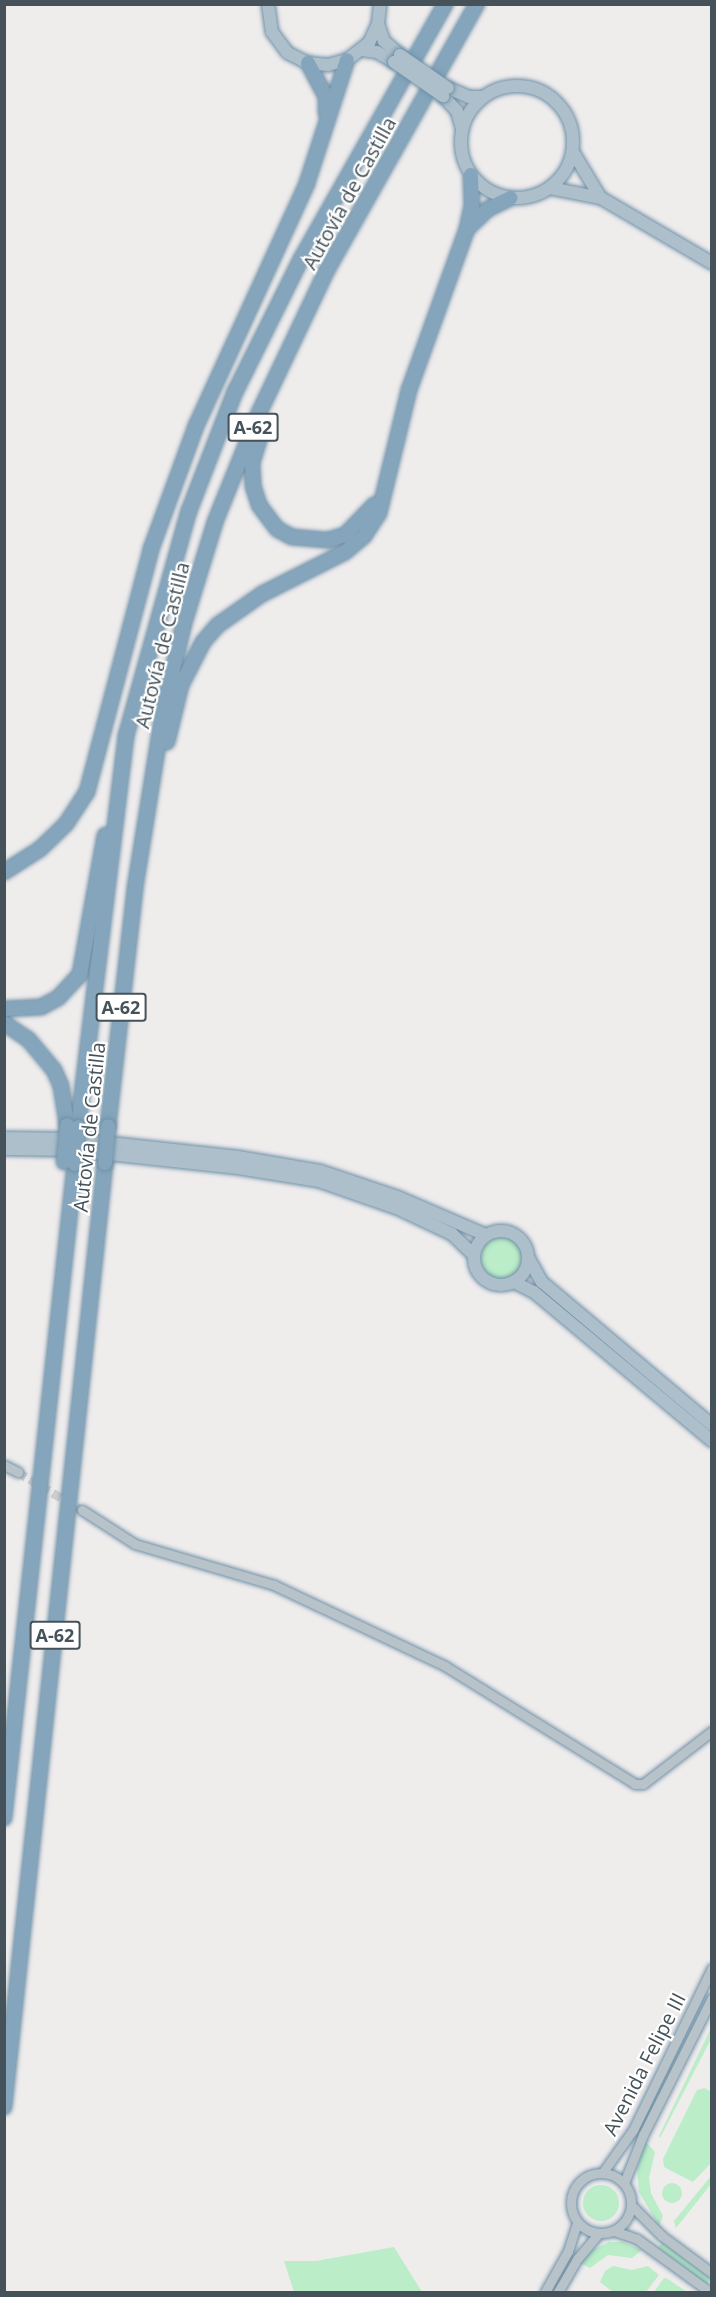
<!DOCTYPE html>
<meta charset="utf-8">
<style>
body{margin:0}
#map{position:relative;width:716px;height:2297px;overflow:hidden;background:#efecec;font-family:"Open Sans",sans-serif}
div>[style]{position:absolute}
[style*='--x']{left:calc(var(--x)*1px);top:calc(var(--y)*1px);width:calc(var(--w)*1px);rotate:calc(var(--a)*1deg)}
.green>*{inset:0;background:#baedc8;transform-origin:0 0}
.round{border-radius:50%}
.minor-tunnel>*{height:9px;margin-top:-4.5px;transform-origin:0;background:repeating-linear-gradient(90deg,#cdcdcf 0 9px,transparent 0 13.5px)}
.roads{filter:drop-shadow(0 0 2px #6f90a7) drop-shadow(0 0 2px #6f90a7)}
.minor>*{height:9px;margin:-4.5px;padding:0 4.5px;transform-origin:4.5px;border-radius:4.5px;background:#b7c3c9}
.minor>.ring{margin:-4.5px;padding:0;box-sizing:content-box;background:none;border:9px solid #b7c3c9;border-radius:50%}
.major>*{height:12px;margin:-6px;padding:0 6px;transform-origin:6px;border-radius:6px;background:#acbfcb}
.major>.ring{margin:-6px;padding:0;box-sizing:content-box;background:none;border:12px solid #acbfcb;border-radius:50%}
.highway>*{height:14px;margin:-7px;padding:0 7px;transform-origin:7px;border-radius:7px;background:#84a5bb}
.bridges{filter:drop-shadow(0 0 2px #6f90a7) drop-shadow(0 0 2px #6f90a7)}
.major-bridge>*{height:12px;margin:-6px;padding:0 6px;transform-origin:6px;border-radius:6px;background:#acbfcb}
.highway-bridge>*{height:14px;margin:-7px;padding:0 7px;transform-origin:7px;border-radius:7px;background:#84a5bb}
span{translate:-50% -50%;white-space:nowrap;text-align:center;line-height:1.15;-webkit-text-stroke:4.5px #fff;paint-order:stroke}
.shield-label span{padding:2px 4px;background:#fff;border:2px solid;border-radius:4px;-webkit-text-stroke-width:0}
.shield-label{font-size:18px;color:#455259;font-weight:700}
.street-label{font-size:20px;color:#455259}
.frame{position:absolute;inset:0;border:6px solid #455259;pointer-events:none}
</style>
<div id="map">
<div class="green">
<div class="round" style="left:481px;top:1237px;width:42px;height:42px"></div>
<div style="clip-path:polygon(711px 2028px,711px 2039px,660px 2138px,659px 2136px)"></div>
<div style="clip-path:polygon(705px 2088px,711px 2092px,711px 2163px,693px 2182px,664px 2167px,663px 2159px,697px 2090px)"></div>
<div style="clip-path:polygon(645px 2141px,655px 2152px,649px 2178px,651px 2193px,663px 2216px,659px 2226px,639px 2192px,637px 2169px)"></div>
<div style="clip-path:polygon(711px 2176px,711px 2184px,676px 2228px,674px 2221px)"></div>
<div class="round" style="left:662px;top:2183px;width:20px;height:20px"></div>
<div class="round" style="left:583px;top:2185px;width:36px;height:36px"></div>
<div style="clip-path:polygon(609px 2242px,622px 2242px,642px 2250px,632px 2258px,608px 2255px,590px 2268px,580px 2263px,592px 2250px)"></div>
<div style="left:662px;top:2242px;width:61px;height:7px;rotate:37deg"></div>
<div style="clip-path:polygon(394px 2247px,422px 2292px,294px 2292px,284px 2261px,316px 2261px)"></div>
<div style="clip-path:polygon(613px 2266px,632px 2270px,648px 2266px,659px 2275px,646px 2292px,613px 2292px,600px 2282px,605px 2271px)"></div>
<div style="clip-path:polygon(664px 2278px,668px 2279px,687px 2292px,654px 2292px)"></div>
</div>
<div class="minor-tunnel">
<div style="--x:18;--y:1472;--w:74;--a:30.7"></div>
</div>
<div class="roads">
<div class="minor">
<div style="--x:4;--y:1465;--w:16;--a:27"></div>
<div style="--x:82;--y:1510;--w:63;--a:32.7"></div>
<div style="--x:135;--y:1544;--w:145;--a:16.4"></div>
<div style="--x:274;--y:1585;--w:189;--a:25.3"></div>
<div style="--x:445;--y:1666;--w:224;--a:31.8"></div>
<div style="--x:635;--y:1784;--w:8;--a:0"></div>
<div style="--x:643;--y:1784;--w:87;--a:-37.5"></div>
<div style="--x:603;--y:2172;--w:52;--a:-54.5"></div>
<div style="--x:633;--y:2130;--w:180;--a:-64"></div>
<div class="ring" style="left:571px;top:2173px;width:51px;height:51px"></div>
<div style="--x:624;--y:2183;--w:52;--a:-68.4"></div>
<div style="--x:643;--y:2135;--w:153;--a:-63.3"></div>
<div style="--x:632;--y:2206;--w:42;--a:45"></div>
<div style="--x:662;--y:2236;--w:62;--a:36.5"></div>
<div style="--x:614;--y:2231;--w:24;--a:19"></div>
<div style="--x:637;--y:2239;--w:90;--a:36"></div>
<div style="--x:545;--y:2292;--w:47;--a:-60.7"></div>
<div style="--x:568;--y:2251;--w:29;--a:-72"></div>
<div style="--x:558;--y:2292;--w:39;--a:-60"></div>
<div style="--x:578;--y:2258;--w:31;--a:-50"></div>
</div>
<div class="major">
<div style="--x:268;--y:4;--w:28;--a:82"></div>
<div style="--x:272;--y:32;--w:26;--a:53"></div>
<div style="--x:288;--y:53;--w:22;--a:27"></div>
<div style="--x:308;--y:63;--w:20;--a:6"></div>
<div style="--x:328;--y:65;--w:20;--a:-15"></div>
<div style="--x:347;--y:60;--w:28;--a:-38"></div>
<div style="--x:369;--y:43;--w:21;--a:-65"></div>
<div style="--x:378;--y:24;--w:20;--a:-84"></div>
<div style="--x:378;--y:24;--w:18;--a:71"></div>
<div style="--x:384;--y:41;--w:21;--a:41"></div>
<div style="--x:362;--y:50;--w:15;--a:8"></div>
<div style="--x:377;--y:52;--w:20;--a:30"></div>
<div class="ring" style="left:461px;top:86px;width:100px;height:100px"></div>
<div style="--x:448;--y:88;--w:23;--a:23"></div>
<div style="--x:469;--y:97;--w:14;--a:0"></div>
<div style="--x:443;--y:96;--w:21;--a:47"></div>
<div style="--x:457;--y:111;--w:18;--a:74"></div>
<div style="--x:573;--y:152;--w:52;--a:59"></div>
<div style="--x:550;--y:188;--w:52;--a:11.1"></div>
<div style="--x:601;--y:198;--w:129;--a:30.4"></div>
<div style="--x:4;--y:1138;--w:69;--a:0.8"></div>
<div style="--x:73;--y:1139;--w:166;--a:6.2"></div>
<div style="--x:238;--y:1157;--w:83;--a:9.7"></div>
<div style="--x:320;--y:1171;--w:84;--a:18.6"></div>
<div style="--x:400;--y:1198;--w:94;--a:23.3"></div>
<div style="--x:4;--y:1149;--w:68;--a:0.8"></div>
<div style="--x:72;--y:1150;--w:167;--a:6.2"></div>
<div style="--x:238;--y:1168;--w:82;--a:9.1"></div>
<div style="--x:319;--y:1181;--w:85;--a:19.3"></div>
<div style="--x:399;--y:1209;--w:59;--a:25.3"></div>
<div style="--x:452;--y:1234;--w:30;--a:44"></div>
<div class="ring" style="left:474px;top:1231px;width:42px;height:42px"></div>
<div style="--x:529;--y:1259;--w:26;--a:61"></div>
<div style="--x:542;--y:1282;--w:222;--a:40.1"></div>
<div style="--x:514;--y:1282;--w:22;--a:27"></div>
<div style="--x:534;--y:1292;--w:232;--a:39.9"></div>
</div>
<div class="highway">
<div style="--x:308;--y:63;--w:38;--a:62"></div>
<div style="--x:326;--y:97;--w:16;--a:90"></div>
<div style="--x:467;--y:229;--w:29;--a:-44"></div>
<div style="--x:488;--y:209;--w:25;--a:-26"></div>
<div style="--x:263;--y:427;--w:39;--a:107"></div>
<div style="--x:252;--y:464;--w:22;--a:87"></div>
<div style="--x:253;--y:486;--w:20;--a:72"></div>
<div style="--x:259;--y:505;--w:30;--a:53"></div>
<div style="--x:277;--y:529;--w:17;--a:28"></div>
<div style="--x:292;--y:537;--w:36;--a:5"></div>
<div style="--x:328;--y:540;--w:18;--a:-16"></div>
<div style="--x:345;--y:535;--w:42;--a:-46"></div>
<div style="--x:167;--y:742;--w:59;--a:-76.2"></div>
<div style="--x:181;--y:685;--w:48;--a:-62.9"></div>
<div style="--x:203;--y:642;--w:23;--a:-49"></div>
<div style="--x:218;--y:625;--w:54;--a:-35.2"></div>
<div style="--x:262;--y:594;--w:93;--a:-26.8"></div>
<div style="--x:345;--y:552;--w:25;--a:-40"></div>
<div style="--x:364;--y:536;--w:27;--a:-57"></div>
<div style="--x:379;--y:513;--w:127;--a:-76.3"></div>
<div style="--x:409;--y:390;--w:171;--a:-70.2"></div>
<div style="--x:467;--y:229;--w:24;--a:-78"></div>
<div style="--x:472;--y:206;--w:31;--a:-92"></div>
<div style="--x:4;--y:872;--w:43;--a:-32.6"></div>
<div style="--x:40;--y:849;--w:36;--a:-44"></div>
<div style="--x:66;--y:824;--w:38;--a:-57"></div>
<div style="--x:87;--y:792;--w:251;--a:-75.2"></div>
<div style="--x:151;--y:549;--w:131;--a:-69.9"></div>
<div style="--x:196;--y:426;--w:267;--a:-65.4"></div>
<div style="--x:307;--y:183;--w:129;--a:-72"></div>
<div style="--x:4;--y:1009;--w:37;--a:-3"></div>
<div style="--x:41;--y:1007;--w:19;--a:-28"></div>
<div style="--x:58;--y:998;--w:33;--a:-47"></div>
<div style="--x:80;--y:974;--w:141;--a:-79.8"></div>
<div style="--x:4;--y:1023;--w:29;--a:34"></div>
<div style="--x:28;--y:1039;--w:40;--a:50"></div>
<div style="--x:54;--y:1070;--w:17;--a:66"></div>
<div style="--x:61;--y:1086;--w:39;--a:81"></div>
<div style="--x:108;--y:1126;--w:240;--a:-83.5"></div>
<div style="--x:135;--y:888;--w:183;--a:-80.9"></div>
<div style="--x:164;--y:707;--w:86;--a:-76.6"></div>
<div style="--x:184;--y:623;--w:106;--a:-72.9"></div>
<div style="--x:215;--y:522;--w:118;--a:-68"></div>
<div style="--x:259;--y:413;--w:158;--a:-64.6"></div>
<div style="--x:327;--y:270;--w:305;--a:-60.6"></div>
<div style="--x:78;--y:1127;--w:394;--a:-83"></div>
<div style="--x:126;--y:736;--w:234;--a:-74.4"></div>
<div style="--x:189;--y:511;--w:128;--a:-68.9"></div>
<div style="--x:235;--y:392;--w:148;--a:-63.6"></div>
<div style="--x:301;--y:259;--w:293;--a:-60.5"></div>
<div style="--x:4;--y:1818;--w:658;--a:-83.8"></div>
<div style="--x:4;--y:2107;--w:949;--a:-83.89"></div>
</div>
</div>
<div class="bridges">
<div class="major-bridge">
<div style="--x:400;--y:55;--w:58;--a:34.5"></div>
<div style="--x:394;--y:62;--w:60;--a:34.8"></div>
</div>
<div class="highway-bridge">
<div style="--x:64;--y:1162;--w:37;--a:-85"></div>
<div style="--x:105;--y:1163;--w:37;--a:-85"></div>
<div style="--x:75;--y:1164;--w:37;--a:-85"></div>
</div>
</div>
<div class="shield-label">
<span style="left:253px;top:427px">A-62</span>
<span style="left:121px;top:1007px">A-62</span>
<span style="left:55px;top:1635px">A-62</span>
</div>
<div class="street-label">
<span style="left:349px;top:193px;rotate:-61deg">Autovía de Castilla</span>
<span style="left:162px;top:645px;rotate:-76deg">Autovía de Castilla</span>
<span style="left:89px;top:1127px;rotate:-84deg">Autovía de Castilla</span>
<span style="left:644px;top:2064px;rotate:-63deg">Avenida Felipe III</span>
</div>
<div class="frame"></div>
</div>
